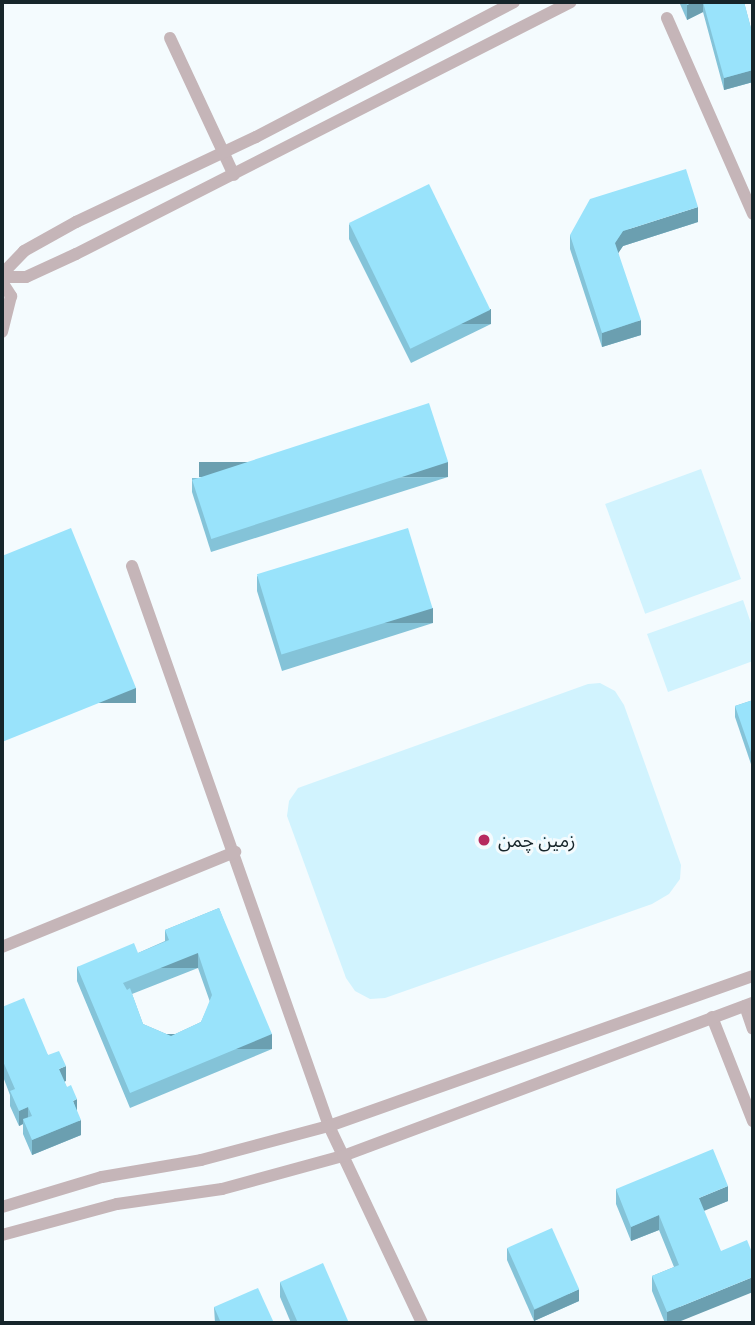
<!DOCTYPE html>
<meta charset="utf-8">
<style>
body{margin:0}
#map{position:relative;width:755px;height:1325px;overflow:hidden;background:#f4fbfe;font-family:"Exo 2","Noto Sans Arabic",sans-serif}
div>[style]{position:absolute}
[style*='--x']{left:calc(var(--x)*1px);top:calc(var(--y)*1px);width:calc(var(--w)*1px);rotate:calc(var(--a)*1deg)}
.green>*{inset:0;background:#d1f3fe;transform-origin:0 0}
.service>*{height:12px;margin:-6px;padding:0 6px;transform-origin:6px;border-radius:6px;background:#c5b5b8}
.wall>*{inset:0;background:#84c3d8}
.shaded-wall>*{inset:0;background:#6b9fb0;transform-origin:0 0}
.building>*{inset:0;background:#99e3fb;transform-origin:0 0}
.dots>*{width:19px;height:19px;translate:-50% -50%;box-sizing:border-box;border:4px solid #f4fbfe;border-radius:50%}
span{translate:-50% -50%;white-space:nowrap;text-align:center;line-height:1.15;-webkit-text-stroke:6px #f4fbfe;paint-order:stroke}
.poi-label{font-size:19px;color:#16252a}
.left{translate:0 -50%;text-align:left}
.frame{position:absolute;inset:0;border:4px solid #16252a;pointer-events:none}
</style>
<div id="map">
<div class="green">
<div style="left:701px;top:469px;width:117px;height:102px;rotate:70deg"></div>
<div style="clip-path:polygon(743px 600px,753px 629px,753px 661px,668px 692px,647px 634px)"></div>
<div style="clip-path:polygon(600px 683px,615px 691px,624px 705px,681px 865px,680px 879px,669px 894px,652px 904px,385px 998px,370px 999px,355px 991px,346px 978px,287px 816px,289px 801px,298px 788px,588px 684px)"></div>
</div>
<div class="service">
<div style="--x:667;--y:18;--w:214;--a:66.3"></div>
<div style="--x:170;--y:38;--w:151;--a:65"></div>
<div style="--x:2;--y:274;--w:32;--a:-46"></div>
<div style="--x:24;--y:251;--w:60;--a:-29.1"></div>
<div style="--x:76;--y:222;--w:199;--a:-25.3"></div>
<div style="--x:256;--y:137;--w:291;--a:-27.6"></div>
<div style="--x:2;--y:277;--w:24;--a:0"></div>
<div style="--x:26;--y:277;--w:55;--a:-24.7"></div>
<div style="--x:76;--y:254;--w:555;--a:-26.98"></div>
<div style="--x:2;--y:282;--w:17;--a:57"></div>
<div style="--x:11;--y:296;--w:37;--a:104"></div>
<div style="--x:132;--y:566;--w:594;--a:70.62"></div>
<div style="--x:329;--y:1126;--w:218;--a:64.7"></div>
<div style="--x:2;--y:947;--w:252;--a:-22.2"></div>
<div style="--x:745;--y:1006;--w:24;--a:71"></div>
<div style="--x:712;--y:1017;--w:112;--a:68.5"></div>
<div style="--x:2;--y:1207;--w:104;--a:-16.7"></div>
<div style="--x:102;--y:1177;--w:100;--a:-9.7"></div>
<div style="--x:201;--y:1160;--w:132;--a:-14.9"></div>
<div style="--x:329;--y:1126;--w:450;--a:-19.5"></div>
<div style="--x:2;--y:1235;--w:119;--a:-15.1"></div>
<div style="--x:117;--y:1204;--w:106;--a:-8.1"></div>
<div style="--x:222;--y:1189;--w:125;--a:-15.3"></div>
<div style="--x:343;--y:1156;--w:438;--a:-20.5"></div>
</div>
<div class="wall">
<div style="clip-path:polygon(680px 2px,744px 2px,753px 36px,753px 82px,724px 90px,703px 12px,687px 20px,680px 4px)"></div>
<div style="clip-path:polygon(698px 222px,623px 246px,618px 253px,641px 335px,602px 347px,570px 249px,570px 235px)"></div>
<div style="clip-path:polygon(349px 224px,491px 324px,411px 363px,349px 239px)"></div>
<div style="clip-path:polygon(448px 477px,211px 552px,192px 492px,192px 478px)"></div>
<div style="clip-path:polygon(257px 576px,433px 623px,282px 671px,257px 591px)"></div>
<div style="clip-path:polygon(753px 700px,753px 770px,735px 717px,735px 706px)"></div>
<div style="clip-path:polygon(evenodd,219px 908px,272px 1049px,130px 1108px,77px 981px,77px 967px,138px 953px,165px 941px,165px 930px,219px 908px,198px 968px,210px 1002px,201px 1022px,171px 1036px,143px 1024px,132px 994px,198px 968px)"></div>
<div style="clip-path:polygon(2px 1007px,48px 1055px,66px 1081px,64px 1081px,77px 1112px,81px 1135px,32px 1155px,23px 1134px,23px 1124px,19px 1126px,10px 1106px,10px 1095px,2px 1074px)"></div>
<div style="clip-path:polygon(616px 1189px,728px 1201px,704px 1210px,676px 1323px,665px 1323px,652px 1291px,652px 1276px,674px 1267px,659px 1230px,631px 1241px,616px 1204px)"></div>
<div style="clip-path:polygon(507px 1248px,579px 1301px,534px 1321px,507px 1260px)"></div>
<div style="clip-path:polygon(280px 1282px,349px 1323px,291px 1323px,280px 1297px)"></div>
<div style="clip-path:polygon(214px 1307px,274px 1323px,215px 1323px)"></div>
</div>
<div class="shaded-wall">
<div style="clip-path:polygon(694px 2px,703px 2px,703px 12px,687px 20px,687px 5px)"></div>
<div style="clip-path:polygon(753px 70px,753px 82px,724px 90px,724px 78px)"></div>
<div style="clip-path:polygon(698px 207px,698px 222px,623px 246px,615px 258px,615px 243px,623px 231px)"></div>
<div style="left:491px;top:309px;width:15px;height:89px;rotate:90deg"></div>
<div style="clip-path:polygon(641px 320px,641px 335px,602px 347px,602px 333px)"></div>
<div style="left:448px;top:462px;width:15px;height:249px;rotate:90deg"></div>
<div style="left:433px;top:608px;width:15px;height:158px;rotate:90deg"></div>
<div style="left:136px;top:688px;width:15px;height:144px;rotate:90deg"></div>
<div style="left:198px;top:953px;width:15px;height:81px;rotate:90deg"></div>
<div style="left:272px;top:1034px;width:15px;height:154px;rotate:90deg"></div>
<div style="clip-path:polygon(66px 1066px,66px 1081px,59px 1084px,59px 1069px)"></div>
<div style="clip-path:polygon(77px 1099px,77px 1114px,73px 1101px)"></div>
<div style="clip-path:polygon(28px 1107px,28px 1122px,23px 1119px,23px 1124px,19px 1126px,19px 1111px)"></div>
<div style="clip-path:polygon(81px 1120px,81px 1135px,32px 1155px,32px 1140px)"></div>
<div style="clip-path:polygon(728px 1186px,728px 1201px,699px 1213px,699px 1198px)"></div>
<div style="clip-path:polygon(659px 1215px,659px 1230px,631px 1241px,631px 1227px)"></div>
<div style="clip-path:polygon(753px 1277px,753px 1292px,676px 1323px,667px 1323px,667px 1312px)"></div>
<div style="clip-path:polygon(579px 1289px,579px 1301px,534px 1321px,534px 1310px)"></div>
</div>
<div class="building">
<div style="clip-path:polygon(686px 2px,694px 2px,687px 5px)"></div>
<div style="clip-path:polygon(703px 2px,744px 2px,753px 36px,753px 70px,724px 78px)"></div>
<div style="clip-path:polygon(686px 169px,698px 207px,623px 231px,615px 243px,641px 320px,602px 333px,570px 235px,590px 199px)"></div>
<div style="left:429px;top:184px;width:140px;height:89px;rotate:64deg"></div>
<div style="left:429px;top:403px;width:62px;height:249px;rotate:72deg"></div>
<div style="clip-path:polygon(71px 528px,136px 688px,2px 742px,2px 556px)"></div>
<div style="left:408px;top:528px;width:84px;height:158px;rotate:73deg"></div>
<div style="clip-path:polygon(753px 700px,753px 758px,735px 706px)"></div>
<div style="clip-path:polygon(evenodd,219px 908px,272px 1034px,130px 1093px,77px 967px,134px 943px,138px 953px,169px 940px,165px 930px,219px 908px,198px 953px,212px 995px,201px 1022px,171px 1036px,143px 1024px,130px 988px,127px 990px,123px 983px,198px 953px)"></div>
<div style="clip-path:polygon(24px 998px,48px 1055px,59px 1051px,66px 1066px,59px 1069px,67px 1087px,71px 1085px,77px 1099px,73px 1101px,81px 1120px,32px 1140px,23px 1119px,32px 1116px,28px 1107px,19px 1111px,10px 1091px,15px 1089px,2px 1059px,2px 1007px)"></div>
<div style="clip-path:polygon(713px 1149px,728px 1186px,699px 1198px,721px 1251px,747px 1240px,753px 1255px,753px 1277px,667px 1312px,652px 1276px,679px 1265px,659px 1215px,631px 1227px,616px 1189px)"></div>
<div style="left:552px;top:1228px;width:67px;height:49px;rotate:66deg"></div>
<div style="clip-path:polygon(323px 1263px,349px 1323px,298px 1323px,280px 1282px)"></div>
<div style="clip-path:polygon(258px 1288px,274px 1323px,221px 1323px,214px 1307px)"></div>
</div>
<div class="dots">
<div style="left:484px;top:840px;background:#b6295e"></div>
</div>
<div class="poi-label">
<span class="left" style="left:498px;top:840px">زمین چمن</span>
</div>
<div class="frame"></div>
</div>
